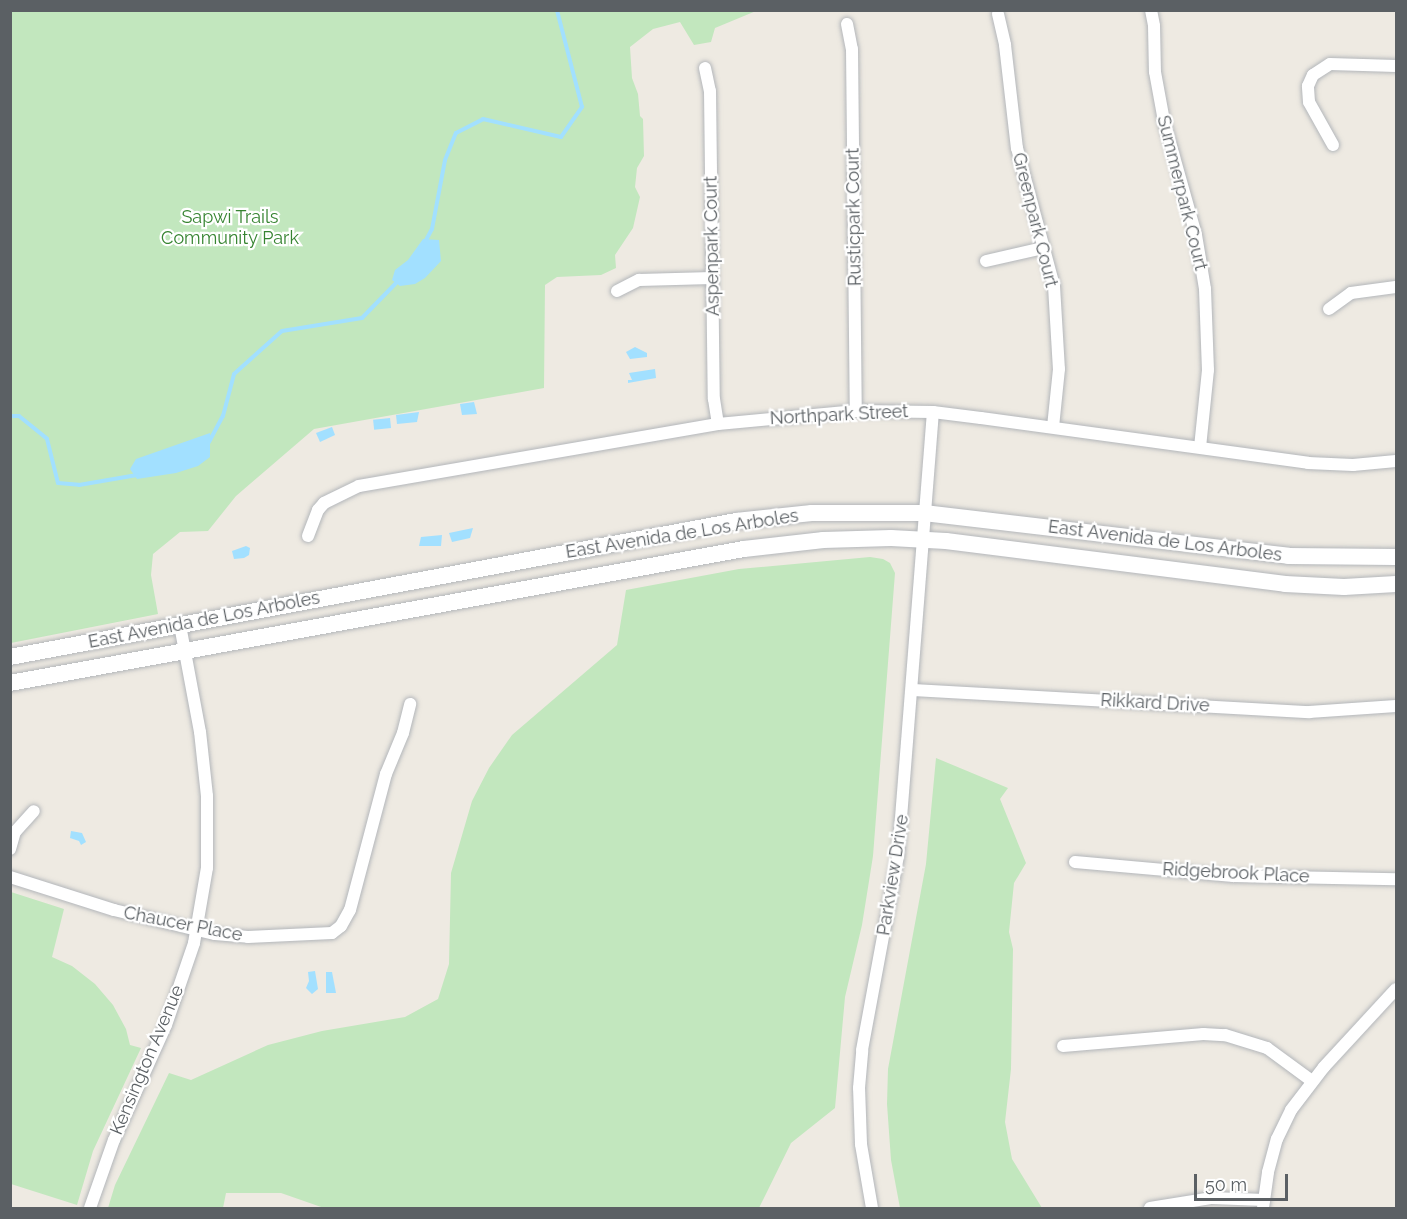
<!DOCTYPE html>
<style>
body{margin:0}
#map{position:relative;width:1407px;height:1219px;overflow:hidden;background:#eeeae2;font-family:Raleway,sans-serif}
div>[style]{position:absolute}
[style*='--x']{left:calc(var(--x)*1px);top:calc(var(--y)*1px);width:calc(var(--w)*1px);rotate:calc(var(--a)*1deg)}
.green>*{inset:0;background:#c2e7be}
.water>*{inset:0;background:#a2e0ff;transform-origin:0 0}
.stream>*{height:4px;margin:-2px;padding:0 2px;transform-origin:2px;border-radius:2px;background:#a2e0ff}
.roads{filter:drop-shadow(0 0 2px #b3b6ba) drop-shadow(0 0 2px #b3b6ba)}
.minor>*{height:12px;margin:-6px;padding:0 6px;transform-origin:6px;border-radius:6px;background:#fff}
.secondary>*{height:16px;margin:-8px;padding:0 8px;transform-origin:8px;border-radius:8px;background:#fff}
span{translate:-50% -50%;white-space:nowrap;text-align:center;line-height:1.15;-webkit-text-stroke:4.5px #fff;paint-order:stroke}
.street-label{font-size:18px;color:#5b6064}
.park-label{font-size:18px;color:#368431}
.frame{position:absolute;inset:0;border:12px solid #5b6064;pointer-events:none}
.scale{position:absolute;left:1194px;top:1174px;width:94px;height:27px;box-sizing:border-box;border:3px solid #5b6064;border-top:0;padding-left:8px;font-size:18px;line-height:21px;white-space:nowrap;color:#5b6064;-webkit-text-stroke:4px #fff;paint-order:stroke}
</style>
<div id="map">
<div class="green">
<div style="clip-path:polygon(11px 11px,756px 11px,715px 28px,711px 42px,694px 45px,680px 22px,653px 29px,630px 47px,632px 78px,638px 94px,640px 116px,643px 119px,644px 156px,637px 168px,635px 187px,640px 197px,633px 228px,615px 255px,616px 268px,601px 275px,557px 277px,545px 285px,544px 388px,314px 429px,236px 496px,208px 531px,180px 532px,153px 554px,151px 575px,158px 614px,11px 643px)"></div>
<div style="clip-path:polygon(870px 557px,883px 559px,890px 563px,895px 573px,873px 856px,862px 925px,845px 997px,835px 1108px,791px 1143px,759px 1208px,324px 1208px,281px 1193px,226px 1193px,223px 1208px,108px 1208px,115px 1185px,169px 1073px,191px 1080px,268px 1045px,322px 1031px,405px 1017px,438px 999px,449px 964px,451px 873px,472px 801px,489px 768px,512px 735px,617px 645px,626px 590px,739px 569px)"></div>
<div style="clip-path:polygon(936px 758px,1008px 788px,1000px 799px,1026px 863px,1014px 883px,1009px 932px,1013px 949px,1011px 1069px,1005px 1122px,1012px 1159px,1042px 1208px,900px 1208px,891px 1160px,887px 1104px,888px 1069px,926px 864px)"></div>
<div style="clip-path:polygon(11px 892px,64px 909px,52px 957px,72px 966px,95px 984px,113px 1005px,126px 1029px,130px 1045px,141px 1048px,93px 1151px,77px 1205px,11px 1184px)"></div>
</div>
<div class="water">
<div style="clip-path:polygon(423px 239px,439px 240px,441px 261px,425px 278px,415px 284px,400px 286px,392px 280px,395px 270px,408px 260px)"></div>
<div style="clip-path:polygon(635px 347px,647px 353px,647px 357px,630px 359px,626px 352px)"></div>
<div style="clip-path:polygon(655px 369px,656px 378px,628px 383px,628px 380px,632px 380px,629px 373px)"></div>
<div style="clip-path:polygon(474px 402px,477px 414px,462px 415px,460px 404px)"></div>
<div style="clip-path:polygon(419px 412px,417px 422px,397px 424px,396px 415px)"></div>
<div style="left:390px;top:418px;width:10px;height:17px;rotate:84deg"></div>
<div style="clip-path:polygon(332px 427px,335px 435px,320px 442px,316px 433px)"></div>
<div style="clip-path:polygon(210px 433px,210px 457px,198px 466px,176px 473px,137px 479px,130px 469px,136px 459px)"></div>
<div style="clip-path:polygon(473px 528px,470px 538px,452px 542px,449px 533px)"></div>
<div style="clip-path:polygon(442px 535px,441px 546px,419px 546px,421px 537px)"></div>
<div style="clip-path:polygon(246px 546px,250px 548px,249px 555px,244px 558px,234px 559px,232px 551px)"></div>
<div style="clip-path:polygon(71px 831px,82px 833px,86px 842px,81px 845px,79px 841px,70px 838px)"></div>
<div style="clip-path:polygon(315px 971px,318px 989px,312px 994px,306px 988px,309px 981px,308px 972px)"></div>
<div style="clip-path:polygon(326px 972px,332px 972px,336px 993px,326px 993px)"></div>
</div>
<div class="stream">
<div style="--x:425;--y:242;--w:15;--a:-62"></div>
<div style="--x:432;--y:229;--w:70;--a:-79.3"></div>
<div style="--x:445;--y:160;--w:29;--a:-68"></div>
<div style="--x:456;--y:133;--w:30;--a:-27"></div>
<div style="--x:483;--y:119;--w:80;--a:13"></div>
<div style="--x:561;--y:137;--w:37;--a:-55"></div>
<div style="--x:582;--y:107;--w:100;--a:-104.5"></div>
<div style="--x:10;--y:416;--w:9;--a:0"></div>
<div style="--x:19;--y:416;--w:36;--a:39"></div>
<div style="--x:47;--y:439;--w:45;--a:76"></div>
<div style="--x:58;--y:483;--w:21;--a:5"></div>
<div style="--x:79;--y:485;--w:59;--a:-9.8"></div>
<div style="--x:209;--y:442;--w:30;--a:-62"></div>
<div style="--x:223;--y:416;--w:43;--a:-75.3"></div>
<div style="--x:234;--y:374;--w:64;--a:-41.9"></div>
<div style="--x:282;--y:331;--w:81;--a:-9.2"></div>
<div style="--x:362;--y:318;--w:53;--a:-45.8"></div>
</div>
<div class="roads">
<div class="minor">
<div style="--x:1151;--y:10;--w:16;--a:79"></div>
<div style="--x:1154;--y:26;--w:46;--a:88.8"></div>
<div style="--x:1155;--y:72;--w:50;--a:79.6"></div>
<div style="--x:1164;--y:121;--w:118;--a:74.3"></div>
<div style="--x:1196;--y:235;--w:55;--a:80.5"></div>
<div style="--x:1205;--y:289;--w:81;--a:87.9"></div>
<div style="--x:1208;--y:370;--w:77;--a:95.9"></div>
<div style="--x:998;--y:14;--w:32;--a:77"></div>
<div style="--x:1005;--y:45;--w:104;--a:83.4"></div>
<div style="--x:1017;--y:148;--w:143;--a:75"></div>
<div style="--x:1054;--y:286;--w:83;--a:86.6"></div>
<div style="--x:1059;--y:369;--w:58;--a:95.9"></div>
<div style="--x:847;--y:24;--w:25;--a:79"></div>
<div style="--x:852;--y:49;--w:362;--a:89.4"></div>
<div style="--x:705;--y:68;--w:24;--a:78"></div>
<div style="--x:710;--y:91;--w:308;--a:89.3"></div>
<div style="--x:714;--y:399;--w:25;--a:81"></div>
<div style="--x:1333;--y:145;--w:49;--a:-119.2"></div>
<div style="--x:1309;--y:102;--w:16;--a:-94"></div>
<div style="--x:1308;--y:86;--w:12;--a:-66"></div>
<div style="--x:1313;--y:75;--w:20;--a:-33"></div>
<div style="--x:1330;--y:64;--w:66;--a:1.7"></div>
<div style="--x:986;--y:261;--w:58;--a:-12.8"></div>
<div style="--x:617;--y:291;--w:25;--a:-27"></div>
<div style="--x:639;--y:280;--w:73;--a:-1.6"></div>
<div style="--x:1329;--y:309;--w:27;--a:-36"></div>
<div style="--x:1351;--y:293;--w:45;--a:-7.6"></div>
<div style="--x:308;--y:536;--w:28;--a:-69"></div>
<div style="--x:318;--y:510;--w:9;--a:-49"></div>
<div style="--x:324;--y:503;--w:39;--a:-26"></div>
<div style="--x:359;--y:486;--w:364;--a:-9.8"></div>
<div style="--x:718;--y:424;--w:139;--a:-5.4"></div>
<div style="--x:856;--y:411;--w:77;--a:0.7"></div>
<div style="--x:933;--y:412;--w:48;--a:7.1"></div>
<div style="--x:981;--y:418;--w:330;--a:7.8"></div>
<div style="--x:1308;--y:463;--w:45;--a:2.5"></div>
<div style="--x:1353;--y:465;--w:43;--a:-5.3"></div>
<div style="--x:913;--y:690;--w:397;--a:3.2"></div>
<div style="--x:1309;--y:712;--w:87;--a:-3.9"></div>
<div style="--x:10;--y:849;--w:18;--a:-74"></div>
<div style="--x:15;--y:832;--w:28;--a:-48"></div>
<div style="--x:1075;--y:862;--w:159;--a:5.1"></div>
<div style="--x:1233;--y:876;--w:163;--a:1.1"></div>
<div style="--x:10;--y:877;--w:109;--a:17.6"></div>
<div style="--x:114;--y:910;--w:104;--a:13.4"></div>
<div style="--x:215;--y:934;--w:33;--a:5"></div>
<div style="--x:248;--y:937;--w:84;--a:-2.7"></div>
<div style="--x:332;--y:933;--w:11;--a:-38"></div>
<div style="--x:341;--y:926;--w:18;--a:-61"></div>
<div style="--x:350;--y:910;--w:141;--a:-75.2"></div>
<div style="--x:386;--y:774;--w:44;--a:-67.5"></div>
<div style="--x:403;--y:733;--w:30;--a:-76"></div>
<div style="--x:1063;--y:1046;--w:141;--a:-4.9"></div>
<div style="--x:1203;--y:1034;--w:22;--a:3"></div>
<div style="--x:1225;--y:1035;--w:44;--a:17.2"></div>
<div style="--x:1267;--y:1048;--w:56;--a:36.3"></div>
<div style="--x:90;--y:1208;--w:72;--a:-70.6"></div>
<div style="--x:114;--y:1140;--w:126;--a:-65.7"></div>
<div style="--x:166;--y:1025;--w:87;--a:-71.1"></div>
<div style="--x:194;--y:943;--w:76;--a:-80.2"></div>
<div style="--x:207;--y:868;--w:72;--a:-90"></div>
<div style="--x:207;--y:796;--w:64;--a:-96.2"></div>
<div style="--x:200;--y:732;--w:109;--a:-100.6"></div>
<div style="--x:872;--y:1208;--w:65;--a:-99.8"></div>
<div style="--x:861;--y:1144;--w:56;--a:-92"></div>
<div style="--x:859;--y:1088;--w:38;--a:-85"></div>
<div style="--x:862;--y:1050;--w:197;--a:-79.5"></div>
<div style="--x:898;--y:856;--w:445;--a:-85.5"></div>
<div style="--x:1150;--y:1208;--w:63;--a:-9.2"></div>
<div style="--x:1212;--y:1198;--w:52;--a:2.2"></div>
<div style="--x:1263;--y:1208;--w:36;--a:-82"></div>
<div style="--x:1268;--y:1172;--w:34;--a:-75"></div>
<div style="--x:1277;--y:1139;--w:32;--a:-64"></div>
<div style="--x:1291;--y:1110;--w:54;--a:-52.5"></div>
<div style="--x:1324;--y:1067;--w:106;--a:-47.3"></div>
</div>
<div class="secondary">
<div style="--x:10;--y:657;--w:739;--a:-10.61"></div>
<div style="--x:736;--y:521;--w:76;--a:-6"></div>
<div style="--x:812;--y:513;--w:112;--a:0"></div>
<div style="--x:924;--y:513;--w:367;--a:6.7"></div>
<div style="--x:1288;--y:556;--w:108;--a:0.5"></div>
<div style="--x:10;--y:683;--w:746;--a:-10.35"></div>
<div style="--x:744;--y:549;--w:80;--a:-6.5"></div>
<div style="--x:823;--y:540;--w:68;--a:-1.7"></div>
<div style="--x:891;--y:538;--w:55;--a:3.1"></div>
<div style="--x:946;--y:541;--w:342;--a:7.2"></div>
<div style="--x:1285;--y:584;--w:59;--a:2.9"></div>
<div style="--x:1344;--y:587;--w:52;--a:-3.3"></div>
</div>
</div>
<div class="street-label">
<span style="left:1182px;top:193px;rotate:76deg">Summerpark Court</span>
<span style="left:854px;top:217px;rotate:-91deg">Rusticpark Court</span>
<span style="left:1035px;top:220px;rotate:76deg">Greenpark Court</span>
<span style="left:712px;top:246px;rotate:-91deg">Aspenpark Court</span>
<span style="left:839px;top:415px;rotate:-3deg">Northpark Street</span>
<span style="left:682px;top:534px;rotate:-9deg">East Avenida de Los Arboles</span>
<span style="left:1165px;top:541px;rotate:7deg">East Avenida de Los Arboles</span>
<span style="left:204px;top:620px;rotate:-11deg">East Avenida de Los Arboles</span>
<span style="left:1155px;top:703px;rotate:3deg">Rikkard Drive</span>
<span style="left:1236px;top:873px;rotate:3deg">Ridgebrook Place</span>
<span style="left:893px;top:875px;rotate:-81deg">Parkview Drive</span>
<span style="left:183px;top:924px;rotate:11deg">Chaucer Place</span>
<span style="left:147px;top:1060px;rotate:-67deg">Kensington Avenue</span>
</div>
<div class="park-label">
<span style="left:230px;top:228px">Sapwi Trails<br>Community Park</span>
</div>
<div class="frame"></div>
<div class="scale">50 m</div>
</div>
